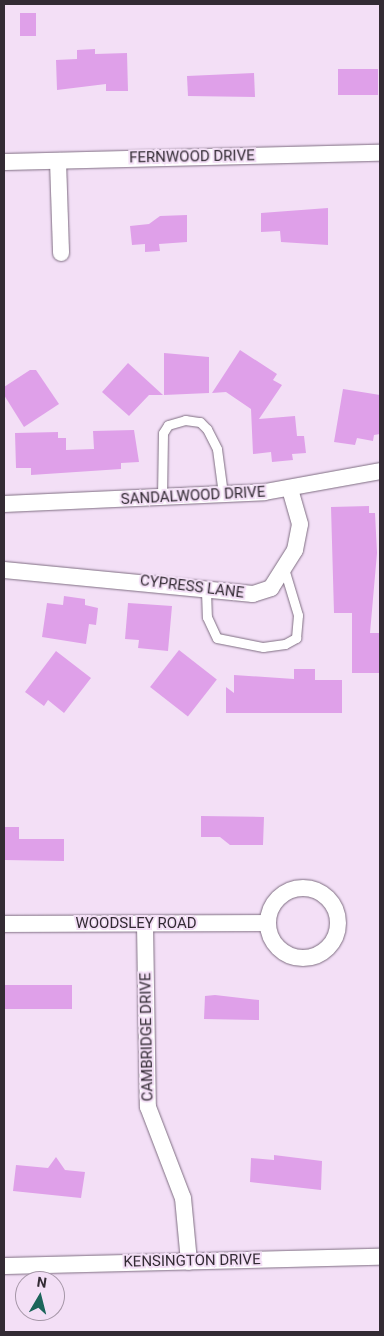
<!DOCTYPE html>
<style>
body{margin:0}
#map{position:relative;width:384px;height:1336px;overflow:hidden;background:#f3dff6;font-family:Roboto,sans-serif}
div>[style]{position:absolute}
[style*='--x']{left:calc(var(--x)*1px);top:calc(var(--y)*1px);width:calc(var(--w)*1px);rotate:calc(var(--a)*1deg)}
.building>*{inset:0;background:#dfa0e9;transform-origin:0 0}
.roads{filter:drop-shadow(0 0 1px #7f6e82) drop-shadow(0 0 1px #7f6e82)}
.service>*{height:9px;margin:-4.5px;padding:0 4.5px;transform-origin:4.5px;border-radius:4.5px;background:#fff}
.minor>*{height:16px;margin:-8px;padding:0 8px;transform-origin:8px;border-radius:8px;background:#fff}
.minor>.ring{margin:-8px;padding:0;box-sizing:content-box;background:none;border:16px solid #fff;border-radius:50%}
span{translate:-50% -50%;white-space:nowrap;text-align:center;line-height:1.15;-webkit-text-stroke:4px #f3dff6;paint-order:stroke}
.street-label{font-size:15px;color:#332b34}
.frame{position:absolute;inset:0;border:5px solid #332b34;pointer-events:none}
.north{position:absolute;left:15px;top:1271px;width:50px;height:50px;box-sizing:border-box;background:#f3dff6;border:1px solid #a697a8;border-radius:50%;rotate:8deg;font-size:14px;font-weight:700;line-height:20px;text-align:center;color:#332b34}
.north::after{content:'';display:block;margin:auto;width:18px;height:22px;background:#1c655b;clip-path:polygon(50% 0,100% 100%,50% 72%,0 100%)}
</style>
<div id="map">
<div class="building">
<div style="left:20px;top:13px;width:16px;height:23px"></div>
<div style="clip-path:polygon(95px 49px,95px 54px,127px 53px,128px 91px,106px 91px,106px 84px,57px 90px,56px 60px,77px 59px,77px 50px)"></div>
<div style="left:338px;top:69px;width:40px;height:26px"></div>
<div style="clip-path:polygon(254px 73px,255px 97px,188px 96px,187px 76px)"></div>
<div style="clip-path:polygon(328px 208px,328px 245px,281px 242px,280px 231px,261px 232px,261px 213px)"></div>
<div style="clip-path:polygon(187px 215px,187px 242px,159px 244px,160px 251px,145px 252px,145px 244px,132px 245px,130px 226px,149px 224px,160px 216px)"></div>
<div style="clip-path:polygon(240px 350px,277px 374px,273px 380px,282px 385px,259px 419px,295px 416px,297px 436px,304px 436px,306px 453px,292px 454px,293px 460px,272px 462px,271px 452px,253px 454px,251px 409px,226px 392px,212px 393px)"></div>
<div style="clip-path:polygon(164px 353px,209px 357px,209px 393px,164px 395px)"></div>
<div style="clip-path:polygon(128px 363px,163px 395px,149px 395px,129px 416px,102px 392px)"></div>
<div style="clip-path:polygon(30px 370px,36px 370px,59px 404px,24px 427px,4px 395px,4px 387px)"></div>
<div style="clip-path:polygon(343px 389px,380px 395px,380px 434px,374px 435px,373px 441px,357px 438px,355px 445px,334px 442px)"></div>
<div style="clip-path:polygon(134px 430px,139px 462px,121px 463px,121px 469px,31px 475px,31px 468px,16px 468px,15px 433px,58px 432px,58px 438px,66px 438px,66px 450px,94px 449px,93px 431px)"></div>
<div style="clip-path:polygon(369px 506px,369px 513px,375px 513px,377px 553px,370px 633px,380px 633px,380px 673px,352px 673px,352px 613px,334px 613px,331px 507px)"></div>
<div style="clip-path:polygon(64px 596px,85px 599px,85px 605px,98px 608px,96px 625px,89px 624px,86px 644px,42px 637px,47px 603px,63px 605px)"></div>
<div style="clip-path:polygon(128px 603px,172px 606px,168px 651px,138px 648px,139px 640px,125px 639px)"></div>
<div style="left:179px;top:650px;width:48px;height:47px;rotate:38deg"></div>
<div style="clip-path:polygon(56px 651px,91px 678px,64px 713px,48px 700px,44px 706px,25px 692px)"></div>
<div style="clip-path:polygon(294px 669px,315px 669px,315px 680px,342px 680px,342px 713px,226px 713px,226px 687px,234px 693px,234px 675px,294px 679px)"></div>
<div style="clip-path:polygon(201px 816px,264px 817px,263px 845px,230px 845px,220px 837px,201px 837px)"></div>
<div style="clip-path:polygon(4px 827px,19px 827px,19px 839px,64px 839px,64px 861px,4px 860px)"></div>
<div style="left:4px;top:985px;width:68px;height:24px"></div>
<div style="clip-path:polygon(215px 995px,259px 1000px,259px 1020px,204px 1019px,205px 996px)"></div>
<div style="clip-path:polygon(274px 1155px,322px 1161px,321px 1190px,250px 1182px,251px 1158px,274px 1160px)"></div>
<div style="clip-path:polygon(56px 1157px,65px 1170px,85px 1172px,81px 1198px,13px 1191px,16px 1165px,48px 1168px)"></div>
</div>
<div class="roads">
<div class="service">
<div style="--x:162;--y:497;--w:64;--a:-89.1"></div>
<div style="--x:163;--y:433;--w:9;--a:-58"></div>
<div style="--x:168;--y:425;--w:18;--a:-16"></div>
<div style="--x:185;--y:420;--w:15;--a:8"></div>
<div style="--x:200;--y:422;--w:10;--a:45"></div>
<div style="--x:207;--y:429;--w:22;--a:63"></div>
<div style="--x:217;--y:449;--w:45;--a:82.4"></div>
<div style="--x:206;--y:591;--w:26;--a:88"></div>
<div style="--x:207;--y:617;--w:23;--a:65"></div>
<div style="--x:217;--y:638;--w:47;--a:11.1"></div>
<div style="--x:263;--y:647;--w:22;--a:-8"></div>
<div style="--x:285;--y:644;--w:13;--a:-29"></div>
<div style="--x:296;--y:638;--w:23;--a:-85"></div>
<div style="--x:298;--y:615;--w:45;--a:-106.8"></div>
</div>
<div class="minor">
<div style="--x:58;--y:161;--w:92;--a:88.1"></div>
<div style="--x:4;--y:162;--w:376;--a:-1.4"></div>
<div style="--x:4;--y:504;--w:261;--a:-2.6"></div>
<div style="--x:265;--y:492;--w:117;--a:-10.3"></div>
<div style="--x:4;--y:570;--w:250;--a:5.5"></div>
<div style="--x:253;--y:594;--w:19;--a:-18"></div>
<div style="--x:271;--y:588;--w:45;--a:-57.7"></div>
<div style="--x:295;--y:550;--w:26;--a:-79"></div>
<div style="--x:300;--y:524;--w:36;--a:-106"></div>
<div class="ring" style="left:268px;top:888px;width:54px;height:54px"></div>
<div style="--x:4;--y:924;--w:264;--a:-0.2"></div>
<div style="--x:145;--y:924;--w:183;--a:89.1"></div>
<div style="--x:148;--y:1107;--w:97;--a:69"></div>
<div style="--x:183;--y:1198;--w:64;--a:84.6"></div>
<div style="--x:4;--y:1266;--w:376;--a:-1.4"></div>
</div>
</div>
<div class="street-label">
<span style="left:192px;top:157px;rotate:-1deg">FERNWOOD DRIVE</span>
<span style="left:193px;top:496px;rotate:-3deg">SANDALWOOD DRIVE</span>
<span style="left:192px;top:587px;rotate:7deg">CYPRESS LANE</span>
<span style="left:136px;top:924px">WOODSLEY ROAD</span>
<span style="left:147px;top:1037px;rotate:-91deg">CAMBRIDGE DRIVE</span>
<span style="left:192px;top:1261px;rotate:-1deg">KENSINGTON DRIVE</span>
</div>
<div class="frame"></div>
<div class="north">N</div>
</div>
